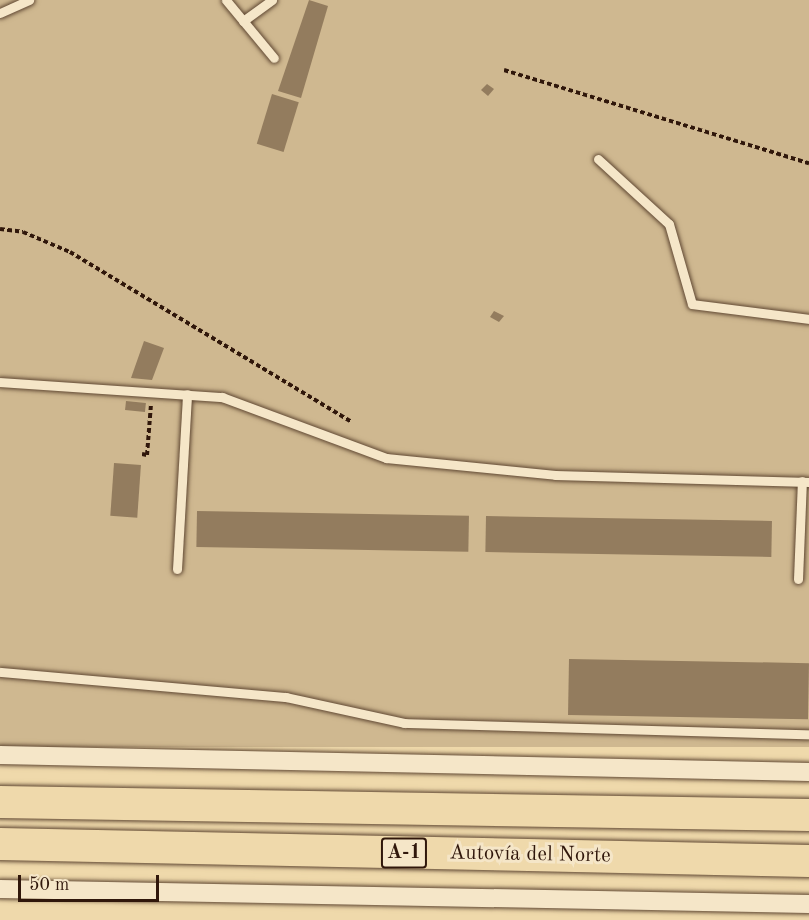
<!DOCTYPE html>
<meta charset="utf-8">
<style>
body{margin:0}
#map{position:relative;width:809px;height:920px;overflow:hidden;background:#efd9ab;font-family:"Old Standard TT",serif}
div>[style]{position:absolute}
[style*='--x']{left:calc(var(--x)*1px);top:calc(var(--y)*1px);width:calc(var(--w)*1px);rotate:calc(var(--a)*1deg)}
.green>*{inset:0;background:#cfb890;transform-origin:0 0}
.building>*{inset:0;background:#937c5e;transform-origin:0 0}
.path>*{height:4px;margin-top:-2px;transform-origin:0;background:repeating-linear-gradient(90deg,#30170b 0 4.5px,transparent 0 7.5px)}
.roads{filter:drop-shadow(0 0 2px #604833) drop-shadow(0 0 2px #604833)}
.service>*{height:9px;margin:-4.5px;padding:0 4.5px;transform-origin:4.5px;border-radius:4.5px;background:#f5e6c8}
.minor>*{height:18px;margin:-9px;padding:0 9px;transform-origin:9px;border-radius:9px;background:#f5e6c8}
.motorway>*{height:32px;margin:-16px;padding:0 16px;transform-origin:16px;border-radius:16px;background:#efd9ab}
span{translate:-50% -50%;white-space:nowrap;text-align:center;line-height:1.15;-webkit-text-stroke:6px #f5e6c8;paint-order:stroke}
.shield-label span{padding:2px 4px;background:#f5e6c8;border:2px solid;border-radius:4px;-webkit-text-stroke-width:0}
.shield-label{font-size:20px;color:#30170b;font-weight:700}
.street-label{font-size:21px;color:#30170b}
.scale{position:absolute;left:18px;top:875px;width:141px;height:27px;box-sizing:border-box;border:3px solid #30170b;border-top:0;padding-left:8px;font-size:18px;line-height:21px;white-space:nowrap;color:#30170b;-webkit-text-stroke:4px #f5e6c8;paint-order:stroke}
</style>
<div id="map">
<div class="green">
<div style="left:0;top:0;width:809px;height:747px"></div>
</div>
<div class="building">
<div style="clip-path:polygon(309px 0,328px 6px,301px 98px,278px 91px)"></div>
<div style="clip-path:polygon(487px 84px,494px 89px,488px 96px,481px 90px)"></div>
<div style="left:272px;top:94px;width:28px;height:52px;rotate:17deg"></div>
<div style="clip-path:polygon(494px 311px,504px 316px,499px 322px,490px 317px)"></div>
<div style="clip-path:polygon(144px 341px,164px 348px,152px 380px,131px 378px)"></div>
<div style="left:126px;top:401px;width:20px;height:9px;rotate:6deg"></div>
<div style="left:114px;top:463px;width:27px;height:53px;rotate:4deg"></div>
<div style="left:197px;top:511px;width:272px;height:36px;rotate:1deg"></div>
<div style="left:486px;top:516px;width:286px;height:36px;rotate:1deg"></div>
<div style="left:569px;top:659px;width:240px;height:56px;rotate:1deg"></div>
</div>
<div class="path">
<div style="--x:504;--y:70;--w:319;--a:17"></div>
<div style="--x:0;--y:229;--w:23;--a:7"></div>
<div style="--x:23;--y:232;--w:51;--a:23.1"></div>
<div style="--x:70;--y:252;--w:329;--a:31.1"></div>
<div style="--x:142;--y:454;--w:5;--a:11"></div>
<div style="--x:147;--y:455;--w:51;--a:-85.5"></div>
</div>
<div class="roads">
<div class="service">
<div style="--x:226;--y:0;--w:75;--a:50.4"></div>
<div style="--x:0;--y:13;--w:32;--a:-24"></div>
<div style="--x:243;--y:21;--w:36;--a:-36"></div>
<div style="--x:598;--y:159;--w:96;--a:42.5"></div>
<div style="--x:669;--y:224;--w:83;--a:74"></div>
<div style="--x:692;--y:304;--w:118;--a:7.3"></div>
<div style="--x:0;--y:382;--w:223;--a:3.9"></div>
<div style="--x:222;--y:397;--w:175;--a:20.4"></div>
<div style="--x:386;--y:458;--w:170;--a:5.7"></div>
<div style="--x:555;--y:475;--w:254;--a:1.6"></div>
<div style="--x:177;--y:569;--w:175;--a:-86.7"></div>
<div style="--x:798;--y:579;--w:98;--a:-87.7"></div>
<div style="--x:0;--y:672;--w:287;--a:5"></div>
<div style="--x:286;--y:697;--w:121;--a:12.4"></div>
<div style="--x:404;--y:723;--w:405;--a:1.6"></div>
</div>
<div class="minor">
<div style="--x:0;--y:755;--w:809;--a:1.2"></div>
<div style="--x:0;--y:889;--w:809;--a:1.06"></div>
</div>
<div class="motorway">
<div style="--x:0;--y:802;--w:809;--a:0.92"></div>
<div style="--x:0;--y:844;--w:809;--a:1.2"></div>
</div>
</div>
<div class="shield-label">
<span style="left:404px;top:853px">A-1</span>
</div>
<div class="street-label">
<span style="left:530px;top:855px;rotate:1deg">Autovía del Norte</span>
</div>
<div class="scale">50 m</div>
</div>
